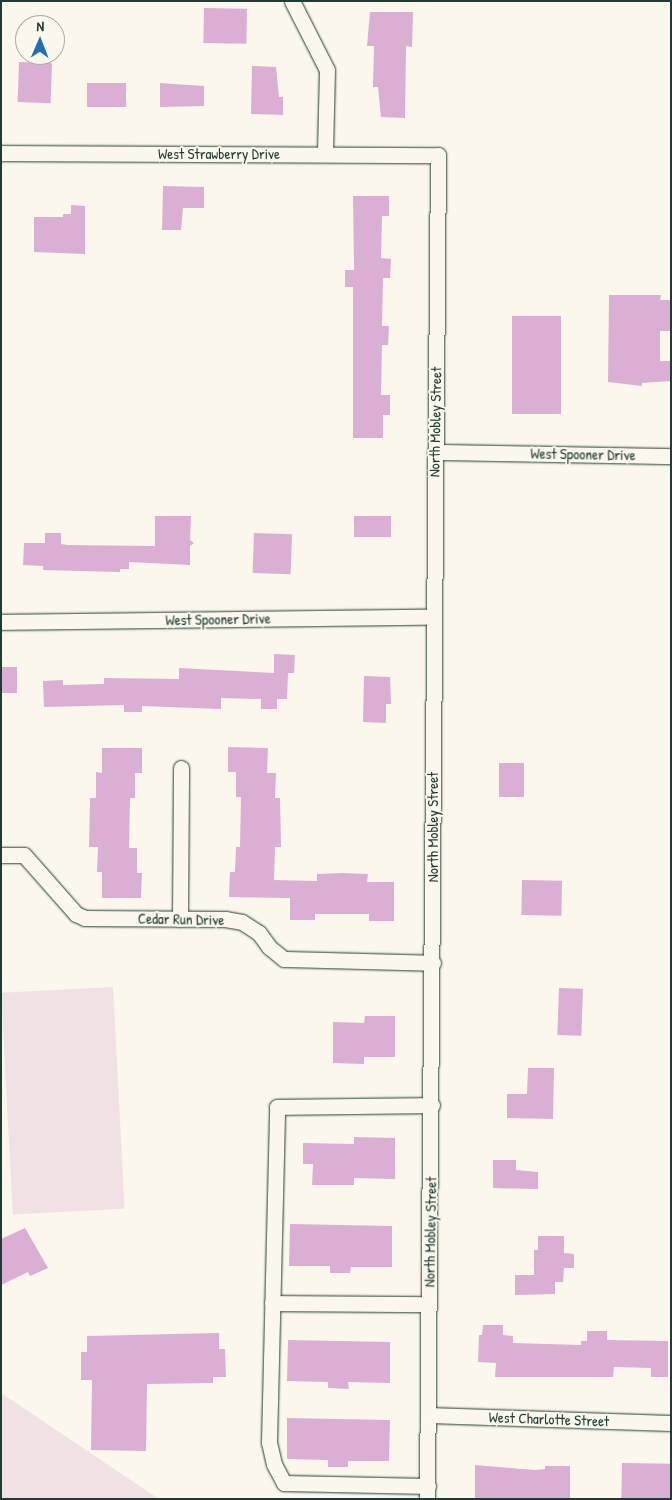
<!DOCTYPE html>
<style>
body{margin:0}
#map{position:relative;width:672px;height:1500px;overflow:hidden;background:#fbf7ec;font-family:"Patrick Hand",sans-serif}
div>[style]{position:absolute}
[style*='--x']{left:calc(var(--x)*1px);top:calc(var(--y)*1px);width:calc(var(--w)*1px);rotate:calc(var(--a)*1deg)}
.built>*{inset:0;background:#f1e1e4;transform-origin:0 0}
.building>*{inset:0;background:#dbafd3;transform-origin:0 0}
.roads{filter:drop-shadow(0 0 1px #1f3d34) drop-shadow(0 0 1px #1f3d34)}
.minor>*{height:15px;margin:-7.5px;padding:0 7.5px;transform-origin:7.5px;border-radius:7.5px;background:#fbf7ec}
span{translate:-50% -50%;white-space:nowrap;text-align:center;line-height:1.15;-webkit-text-stroke:4px #fbf7ec;paint-order:stroke}
.street-label{font-size:15px;color:#1f3d34}
.frame{position:absolute;inset:0;border:2px solid #1f3d34;pointer-events:none}
.north{position:absolute;left:15px;top:15px;width:50px;height:50px;box-sizing:border-box;background:#fbf7ec;border:1px solid #a3ada2;border-radius:50%;rotate:1deg;font-size:14px;font-weight:700;line-height:20px;text-align:center;color:#1f3d34}
.north::after{content:'';display:block;margin:auto;width:18px;height:22px;background:#1f6fb2;clip-path:polygon(50% 0,100% 100%,50% 72%,0 100%)}
</style>
<div id="map">
<div class="built">
<div style="left:113px;top:987px;width:222px;height:112px;rotate:87deg"></div>
<div style="clip-path:polygon(1px 1393px,159px 1499px,1px 1499px)"></div>
</div>
<div class="building">
<div style="left:204px;top:8px;width:43px;height:35px;rotate:1deg"></div>
<div style="clip-path:polygon(370px 12px,413px 12px,412px 47px,406px 46px,405px 118px,381px 117px,378px 87px,373px 87px,374px 46px,367px 46px)"></div>
<div style="left:19px;top:62px;width:33px;height:40px;rotate:2deg"></div>
<div style="clip-path:polygon(252px 66px,276px 67px,279px 97px,283px 97px,283px 115px,251px 114px)"></div>
<div style="left:87px;top:83px;width:39px;height:24px"></div>
<div style="clip-path:polygon(160px 83px,204px 86px,204px 106px,160px 107px)"></div>
<div style="clip-path:polygon(163px 186px,204px 187px,204px 208px,183px 208px,181px 230px,162px 230px)"></div>
<div style="clip-path:polygon(353px 196px,389px 196px,389px 216px,382px 216px,381px 258px,391px 259px,390px 278px,383px 278px,382px 326px,389px 326px,388px 345px,382px 345px,381px 395px,390px 395px,390px 415px,383px 415px,383px 438px,353px 438px,353px 287px,345px 287px,345px 270px,354px 270px)"></div>
<div style="clip-path:polygon(71px 205px,85px 206px,85px 254px,34px 252px,34px 217px,63px 217px,63px 214px,71px 214px)"></div>
<div style="clip-path:polygon(609px 295px,661px 295px,660px 300px,671px 300px,671px 331px,660px 331px,660px 361px,671px 361px,671px 381px,642px 383px,642px 386px,608px 382px)"></div>
<div style="left:512px;top:316px;width:49px;height:98px"></div>
<div style="clip-path:polygon(155px 516px,191px 516px,190px 540px,194px 543px,190px 546px,190px 565px,129px 562px,129px 569px,120px 569px,120px 572px,43px 570px,43px 566px,23px 565px,24px 543px,45px 543px,45px 533px,61px 533px,61px 544px,68px 545px,155px 546px)"></div>
<div style="left:354px;top:516px;width:37px;height:21px"></div>
<div style="left:254px;top:533px;width:38px;height:40px;rotate:2deg"></div>
<div style="clip-path:polygon(274px 654px,295px 655px,294px 673px,288px 673px,287px 699px,277px 699px,277px 709px,261px 709px,261px 699px,221px 698px,221px 709px,142px 706px,142px 712px,124px 712px,124px 705px,44px 707px,43px 681px,63px 680px,63px 685px,104px 684px,104px 678px,179px 679px,179px 668px,274px 673px)"></div>
<div style="left:1px;top:667px;width:16px;height:26px"></div>
<div style="clip-path:polygon(364px 676px,390px 677px,391px 704px,386px 704px,386px 723px,363px 722px)"></div>
<div style="clip-path:polygon(228px 747px,268px 748px,267px 773px,276px 773px,275px 798px,280px 798px,281px 847px,275px 847px,274px 880px,317px 881px,317px 874px,343px 873px,368px 874px,367px 882px,394px 882px,394px 921px,369px 921px,369px 914px,315px 914px,315px 920px,290px 920px,290px 898px,229px 897px,230px 872px,235px 872px,236px 847px,240px 847px,241px 797px,236px 797px,236px 772px,228px 772px)"></div>
<div style="clip-path:polygon(102px 748px,142px 748px,142px 773px,135px 773px,135px 798px,130px 798px,129px 848px,137px 848px,137px 873px,142px 873px,141px 898px,102px 898px,102px 872px,97px 872px,98px 847px,89px 847px,90px 798px,96px 798px,96px 772px,102px 773px)"></div>
<div style="left:499px;top:763px;width:25px;height:34px"></div>
<div style="left:522px;top:880px;width:40px;height:35px;rotate:1deg"></div>
<div style="left:559px;top:988px;width:24px;height:47px;rotate:2deg"></div>
<div style="clip-path:polygon(365px 1016px,395px 1016px,395px 1057px,364px 1057px,364px 1064px,333px 1063px,333px 1022px,364px 1023px)"></div>
<div style="clip-path:polygon(528px 1068px,554px 1068px,553px 1119px,507px 1118px,507px 1094px,527px 1094px)"></div>
<div style="clip-path:polygon(354px 1137px,395px 1138px,395px 1179px,354px 1178px,354px 1185px,312px 1185px,313px 1164px,303px 1164px,303px 1143px,354px 1144px)"></div>
<div style="clip-path:polygon(493px 1160px,516px 1160px,516px 1170px,538px 1172px,538px 1189px,493px 1188px)"></div>
<div style="clip-path:polygon(290px 1224px,392px 1226px,392px 1267px,351px 1267px,350px 1273px,330px 1273px,330px 1266px,289px 1266px)"></div>
<div style="clip-path:polygon(25px 1228px,48px 1268px,30px 1276px,28px 1272px,1px 1285px,1px 1239px)"></div>
<div style="clip-path:polygon(538px 1236px,564px 1236px,564px 1253px,574px 1254px,574px 1268px,564px 1268px,563px 1282px,555px 1282px,555px 1294px,515px 1295px,515px 1275px,534px 1275px,534px 1250px,538px 1250px)"></div>
<div style="clip-path:polygon(483px 1325px,503px 1325px,503px 1335px,513px 1336px,513px 1343px,581px 1345px,581px 1341px,587px 1341px,587px 1331px,607px 1331px,607px 1340px,668px 1341px,668px 1377px,651px 1377px,651px 1368px,614px 1367px,613px 1377px,495px 1377px,496px 1363px,478px 1362px,479px 1335px,482px 1335px)"></div>
<div style="clip-path:polygon(219px 1333px,219px 1349px,225px 1349px,226px 1377px,213px 1377px,213px 1383px,147px 1384px,146px 1451px,91px 1450px,92px 1380px,81px 1380px,81px 1352px,87px 1352px,87px 1336px)"></div>
<div style="clip-path:polygon(288px 1340px,390px 1342px,390px 1383px,348px 1382px,349px 1389px,328px 1388px,328px 1382px,287px 1381px)"></div>
<div style="clip-path:polygon(287px 1418px,390px 1420px,389px 1461px,348px 1461px,348px 1467px,328px 1467px,328px 1460px,287px 1459px)"></div>
<div style="left:622px;top:1463px;width:49px;height:36px;rotate:1deg"></div>
<div style="clip-path:polygon(475px 1465px,535px 1470px,545px 1469px,545px 1466px,570px 1466px,570px 1499px,475px 1499px)"></div>
</div>
<div class="roads">
<div class="minor">
<div style="--x:292;--y:1;--w:77;--a:63.1"></div>
<div style="--x:327;--y:70;--w:84;--a:91.4"></div>
<div style="--x:1;--y:153;--w:437;--a:0.3"></div>
<div style="--x:438;--y:155;--w:1344;--a:90.47"></div>
<div style="--x:435;--y:452;--w:236;--a:1"></div>
<div style="--x:1;--y:622;--w:433;--a:-0.7"></div>
<div style="--x:1;--y:855;--w:23;--a:0"></div>
<div style="--x:24;--y:855;--w:79;--a:48.6"></div>
<div style="--x:76;--y:914;--w:10;--a:24"></div>
<div style="--x:85;--y:918;--w:140;--a:0.4"></div>
<div style="--x:225;--y:919;--w:17;--a:10"></div>
<div style="--x:242;--y:922;--w:20;--a:33"></div>
<div style="--x:259;--y:933;--w:17;--a:54"></div>
<div style="--x:269;--y:947;--w:19;--a:39"></div>
<div style="--x:284;--y:959;--w:149;--a:1.5"></div>
<div style="--x:180;--y:919;--w:151;--a:-89.6"></div>
<div style="--x:272;--y:1303;--w:157;--a:0.4"></div>
<div style="--x:428;--y:1415;--w:243;--a:1.9"></div>
<div style="--x:428;--y:1486;--w:144;--a:-178.8"></div>
<div style="--x:284;--y:1483;--w:21;--a:-118"></div>
<div style="--x:274;--y:1464;--w:23;--a:-103"></div>
<div style="--x:269;--y:1442;--w:335;--a:-88.6"></div>
<div style="--x:277;--y:1107;--w:155;--a:-0.7"></div>
</div>
</div>
<div class="street-label">
<span style="left:219px;top:154px">West Strawberry Drive</span>
<span style="left:435px;top:422px;rotate:-89deg">North Mobley Street</span>
<span style="left:583px;top:454px;rotate:1deg">West Spooner Drive</span>
<span style="left:218px;top:619px;rotate:-1deg">West Spooner Drive</span>
<span style="left:433px;top:827px;rotate:-90deg">North Mobley Street</span>
<span style="left:181px;top:919px;rotate:1deg">Cedar Run Drive</span>
<span style="left:430px;top:1232px;rotate:-89deg">North Mobley Street</span>
<span style="left:549px;top:1419px;rotate:2deg">West Charlotte Street</span>
</div>
<div class="frame"></div>
<div class="north">N</div>
</div>
